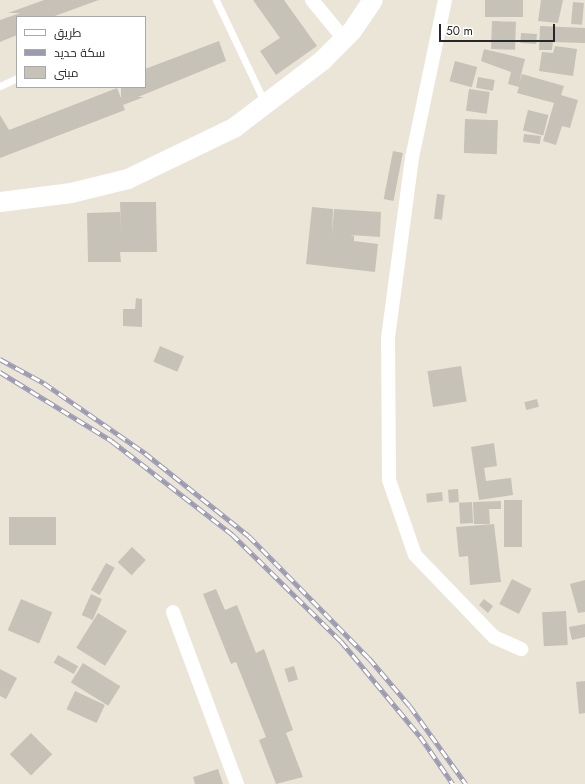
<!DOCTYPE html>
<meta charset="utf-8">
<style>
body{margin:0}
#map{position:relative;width:585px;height:784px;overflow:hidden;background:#ebe5d7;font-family:Jost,Cairo,sans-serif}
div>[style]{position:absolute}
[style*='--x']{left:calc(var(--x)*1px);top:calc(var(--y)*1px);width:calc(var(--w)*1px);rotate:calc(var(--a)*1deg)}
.building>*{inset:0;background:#c6c2b7;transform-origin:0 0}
.service>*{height:7px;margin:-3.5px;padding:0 3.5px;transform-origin:3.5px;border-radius:3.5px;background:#fff}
.minor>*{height:14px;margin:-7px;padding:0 7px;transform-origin:7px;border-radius:7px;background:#fff}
.secondary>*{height:20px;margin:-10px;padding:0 10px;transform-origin:10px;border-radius:10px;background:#fff}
.rail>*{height:4.5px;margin-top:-2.25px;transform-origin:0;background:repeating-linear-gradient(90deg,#fff 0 9px,#9a9ab3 0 18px);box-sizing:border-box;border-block:1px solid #9a9ab3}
span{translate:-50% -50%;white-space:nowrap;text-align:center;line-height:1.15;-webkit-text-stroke:3.5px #fff;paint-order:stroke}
.legend{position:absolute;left:16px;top:16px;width:130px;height:72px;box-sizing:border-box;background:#fff;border:1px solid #a9a9a9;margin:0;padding:5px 7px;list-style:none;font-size:12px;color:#272727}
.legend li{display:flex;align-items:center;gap:8px;height:20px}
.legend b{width:20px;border:1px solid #a9a9a9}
.scale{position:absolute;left:439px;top:24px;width:116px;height:18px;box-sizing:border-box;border:2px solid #272727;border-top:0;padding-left:5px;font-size:12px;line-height:14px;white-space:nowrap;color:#272727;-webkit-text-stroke:3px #fff;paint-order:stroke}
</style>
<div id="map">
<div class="building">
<div style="clip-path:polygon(44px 0,99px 0,52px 17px,17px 17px,17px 35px,0 42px,0 20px,20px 13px,8px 13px)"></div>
<div style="clip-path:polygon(253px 0,284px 0,317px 46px,276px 75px,260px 51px,280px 38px)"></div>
<div style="left:485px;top:0;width:38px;height:17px"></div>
<div style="clip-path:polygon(541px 0,563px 0,558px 23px,538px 21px)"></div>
<div style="left:573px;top:2px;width:11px;height:22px;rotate:5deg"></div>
<div style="left:492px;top:21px;width:24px;height:28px;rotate:2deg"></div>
<div style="clip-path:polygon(540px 26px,585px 28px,585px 43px,553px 42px,552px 50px,539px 50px)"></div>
<div style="left:521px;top:33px;width:16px;height:10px;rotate:4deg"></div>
<div style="clip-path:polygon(219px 41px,226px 61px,138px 97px,144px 97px,123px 105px,125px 110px,0 158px,0 115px,9px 130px,117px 88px,121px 98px,121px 87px,145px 87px,145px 69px)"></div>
<div style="clip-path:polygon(555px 46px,577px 49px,573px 76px,539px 71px,542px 52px,553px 53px)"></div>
<div style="clip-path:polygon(484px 49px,525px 59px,519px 83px,522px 74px,564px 86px,561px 95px,578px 100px,570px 128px,562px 126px,556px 145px,543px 141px,554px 103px,517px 93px,519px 87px,508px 84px,511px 72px,481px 61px)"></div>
<div style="left:455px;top:61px;width:23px;height:21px;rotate:15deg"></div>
<div style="left:478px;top:77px;width:17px;height:11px;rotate:10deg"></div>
<div style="left:469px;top:89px;width:21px;height:22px;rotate:8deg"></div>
<div style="left:528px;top:110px;width:21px;height:21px;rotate:14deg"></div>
<div style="left:465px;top:119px;width:33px;height:34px;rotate:2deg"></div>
<div style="left:524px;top:134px;width:17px;height:8px;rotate:7deg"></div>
<div style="left:393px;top:151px;width:10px;height:49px;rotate:11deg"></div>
<div style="left:437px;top:194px;width:8px;height:25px;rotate:7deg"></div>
<div style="clip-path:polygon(120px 202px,156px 202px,157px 252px,120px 252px,121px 262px,88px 262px,87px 213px,120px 212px,121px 231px)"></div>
<div style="clip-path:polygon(312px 207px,333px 209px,332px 234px,334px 209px,381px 212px,380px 237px,350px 235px,354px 236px,354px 241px,378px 244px,375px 272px,306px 264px)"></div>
<div style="clip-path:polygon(136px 298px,142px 299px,142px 327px,123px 326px,123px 309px,135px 309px)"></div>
<div style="left:160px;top:346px;width:26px;height:17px;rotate:23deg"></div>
<div style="left:461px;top:366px;width:36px;height:34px;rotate:81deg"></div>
<div style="left:537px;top:399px;width:8px;height:13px;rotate:76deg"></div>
<div style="clip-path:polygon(494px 443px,497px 466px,484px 468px,486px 481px,511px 478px,513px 495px,479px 500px,471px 447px)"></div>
<div style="left:458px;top:489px;width:13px;height:10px;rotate:86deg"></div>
<div style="left:442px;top:492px;width:9px;height:16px;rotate:84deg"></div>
<div style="left:504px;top:500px;width:18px;height:47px"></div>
<div style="clip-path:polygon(501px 501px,501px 509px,489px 509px,490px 524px,474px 524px,473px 502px)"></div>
<div style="left:472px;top:502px;width:21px;height:13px;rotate:87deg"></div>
<div style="left:9px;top:517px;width:47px;height:28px"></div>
<div style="clip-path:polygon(494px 524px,501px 582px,470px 585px,468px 556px,459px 557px,456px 527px)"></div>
<div style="left:132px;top:547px;width:19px;height:21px;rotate:43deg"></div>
<div style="left:106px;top:563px;width:10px;height:31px;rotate:29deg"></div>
<div style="left:512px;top:579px;width:22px;height:28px;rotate:27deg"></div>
<div style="clip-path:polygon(585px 580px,585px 612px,578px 613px,570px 584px)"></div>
<div style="clip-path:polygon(216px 589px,225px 610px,237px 605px,256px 653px,264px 649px,293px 730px,286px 733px,303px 777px,276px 784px,259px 740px,266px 737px,236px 662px,231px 664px,203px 594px)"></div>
<div style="left:91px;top:594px;width:12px;height:23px;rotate:24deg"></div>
<div style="left:21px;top:599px;width:34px;height:34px;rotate:23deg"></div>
<div style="clip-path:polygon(484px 599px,493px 606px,488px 613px,479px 605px)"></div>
<div style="left:566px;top:611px;width:34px;height:24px;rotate:87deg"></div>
<div style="left:98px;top:613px;width:34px;height:41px;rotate:32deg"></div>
<div style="clip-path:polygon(585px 624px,585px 637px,572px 640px,569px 627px)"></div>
<div style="left:58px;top:655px;width:23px;height:9px;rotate:29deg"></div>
<div style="left:83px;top:663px;width:44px;height:23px;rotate:32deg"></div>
<div style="left:294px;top:666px;width:14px;height:10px;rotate:73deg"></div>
<div style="clip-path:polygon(0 669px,17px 678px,6px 699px,0 696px)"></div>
<div style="clip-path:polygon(585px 681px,585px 713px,579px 714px,576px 682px)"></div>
<div style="left:75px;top:691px;width:33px;height:20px;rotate:25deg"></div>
<div style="left:31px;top:733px;width:30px;height:30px;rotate:45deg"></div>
<div style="clip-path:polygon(218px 769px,223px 784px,195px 784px,193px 777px)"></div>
</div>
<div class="service">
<div style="--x:216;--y:0;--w:114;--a:64.6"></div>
<div style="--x:0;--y:86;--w:19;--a:-25"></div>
</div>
<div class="minor">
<div style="--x:312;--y:0;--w:50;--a:50.6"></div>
<div style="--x:445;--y:0;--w:161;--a:101.8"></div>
<div style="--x:412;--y:158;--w:182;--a:97.6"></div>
<div style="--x:388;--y:338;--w:142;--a:89.6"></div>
<div style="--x:389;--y:480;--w:79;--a:70.9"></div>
<div style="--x:415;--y:555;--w:114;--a:46.1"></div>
<div style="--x:494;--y:637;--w:30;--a:24"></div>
<div style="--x:173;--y:612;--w:184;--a:69.6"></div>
</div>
<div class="secondary">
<div style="--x:0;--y:202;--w:72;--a:-7.2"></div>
<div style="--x:71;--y:193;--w:59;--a:-13.8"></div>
<div style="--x:128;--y:179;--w:118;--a:-25.7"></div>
<div style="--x:234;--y:128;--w:111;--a:-37.3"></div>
<div style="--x:322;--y:61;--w:42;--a:-45"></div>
<div style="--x:352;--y:31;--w:37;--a:-56"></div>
</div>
<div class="rail">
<div style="--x:0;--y:359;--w:50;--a:28.6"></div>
<div style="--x:44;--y:383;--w:123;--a:34.7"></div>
<div style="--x:145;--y:453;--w:133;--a:38.6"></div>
<div style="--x:249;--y:536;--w:171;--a:45.5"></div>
<div style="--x:369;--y:658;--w:63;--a:49.5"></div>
<div style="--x:410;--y:706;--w:96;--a:54.3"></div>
<div style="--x:0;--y:372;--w:132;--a:31.6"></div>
<div style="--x:112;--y:441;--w:152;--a:37.8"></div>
<div style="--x:232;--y:534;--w:153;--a:44.5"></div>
<div style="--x:341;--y:641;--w:124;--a:50.3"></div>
<div style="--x:420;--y:736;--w:58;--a:55.5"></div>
</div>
<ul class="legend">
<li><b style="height:5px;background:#fff"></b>طريق</li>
<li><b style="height:5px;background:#9a9ab3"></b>سكة حديد</li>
<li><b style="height:11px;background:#c6c2b7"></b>مبنى</li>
</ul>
<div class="scale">50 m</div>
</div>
